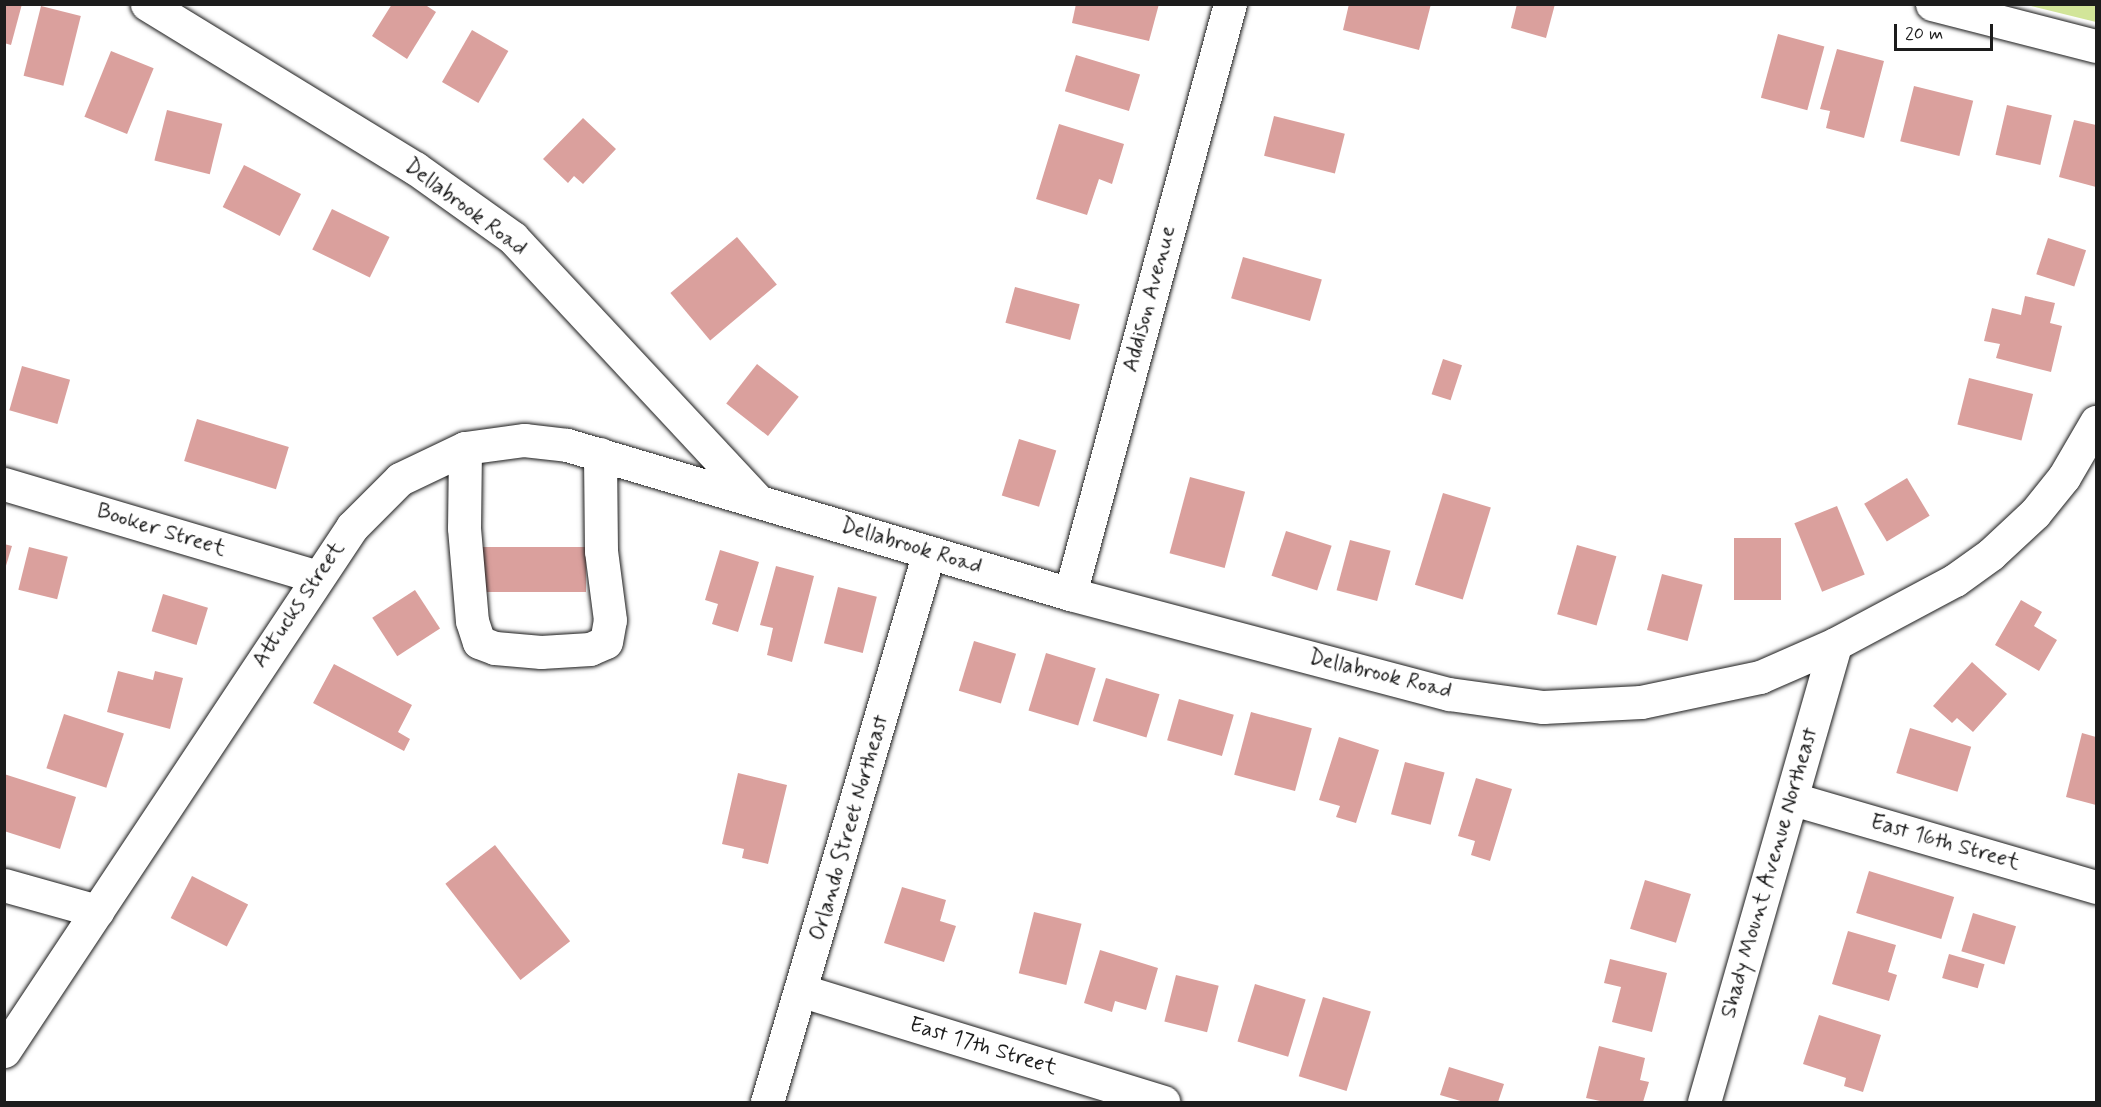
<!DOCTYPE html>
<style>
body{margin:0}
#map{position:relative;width:2101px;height:1107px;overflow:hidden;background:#fff;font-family:Mynerve,sans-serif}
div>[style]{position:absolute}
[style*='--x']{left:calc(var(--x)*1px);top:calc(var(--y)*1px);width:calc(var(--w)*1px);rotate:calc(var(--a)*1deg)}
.green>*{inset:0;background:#d2e599}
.building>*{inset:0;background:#daa09d;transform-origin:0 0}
.roads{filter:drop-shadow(0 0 2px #1c1c1c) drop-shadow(0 0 2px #1c1c1c)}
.minor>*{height:33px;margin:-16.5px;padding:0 16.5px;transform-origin:16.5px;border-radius:16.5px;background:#fff}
.major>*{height:33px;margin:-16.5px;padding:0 16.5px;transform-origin:16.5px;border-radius:16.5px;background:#fff}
span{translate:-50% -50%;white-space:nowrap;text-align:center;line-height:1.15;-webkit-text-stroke:4.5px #fff;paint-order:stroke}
.street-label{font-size:22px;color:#1c1c1c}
.frame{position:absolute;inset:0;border:6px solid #1c1c1c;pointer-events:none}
.scale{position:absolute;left:1894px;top:24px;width:99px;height:27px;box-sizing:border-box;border:3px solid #1c1c1c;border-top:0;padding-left:8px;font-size:18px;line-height:21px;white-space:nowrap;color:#1c1c1c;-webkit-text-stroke:4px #fff;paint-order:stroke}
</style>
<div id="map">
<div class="green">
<div style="clip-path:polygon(2027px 5px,2096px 5px,2096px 22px)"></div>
</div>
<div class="building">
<div style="clip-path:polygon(4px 4px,22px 4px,11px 45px,4px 43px)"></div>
<div style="clip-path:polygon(392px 4px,424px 4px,436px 12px,407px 59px,372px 36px)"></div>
<div style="clip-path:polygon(1076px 4px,1159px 4px,1149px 41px,1072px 23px)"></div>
<div style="clip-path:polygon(1349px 4px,1431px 4px,1419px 50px,1343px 30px)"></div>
<div style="clip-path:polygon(1517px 4px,1555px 4px,1546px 38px,1511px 28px)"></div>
<div style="left:41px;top:6px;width:41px;height:72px;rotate:14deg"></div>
<div style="left:472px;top:30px;width:42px;height:60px;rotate:30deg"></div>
<div style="left:1778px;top:34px;width:48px;height:66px;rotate:15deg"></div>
<div style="clip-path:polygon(1837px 49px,1884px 61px,1864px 138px,1826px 128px,1830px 111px,1820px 109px)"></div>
<div style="left:111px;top:51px;width:46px;height:71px;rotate:22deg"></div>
<div style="left:1076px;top:55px;width:67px;height:38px;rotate:17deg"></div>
<div style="left:1914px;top:86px;width:61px;height:57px;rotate:14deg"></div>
<div style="left:2007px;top:105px;width:46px;height:51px;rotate:13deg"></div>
<div style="left:167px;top:110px;width:57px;height:52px;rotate:14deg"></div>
<div style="left:1274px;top:116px;width:73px;height:41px;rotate:14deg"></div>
<div style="clip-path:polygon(583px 118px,616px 149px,583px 184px,574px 176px,568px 183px,543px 159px)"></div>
<div style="clip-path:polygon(2074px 120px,2096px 125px,2096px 187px,2059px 177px)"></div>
<div style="clip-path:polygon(1059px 124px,1124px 144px,1112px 184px,1099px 179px,1087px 215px,1036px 199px)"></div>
<div style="left:244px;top:165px;width:64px;height:47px;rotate:27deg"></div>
<div style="left:332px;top:209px;width:64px;height:45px;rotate:26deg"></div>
<div style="left:737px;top:237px;width:62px;height:87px;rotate:50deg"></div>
<div style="left:2048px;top:238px;width:40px;height:38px;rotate:18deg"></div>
<div style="left:1243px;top:257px;width:82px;height:43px;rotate:16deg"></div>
<div style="left:1015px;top:287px;width:67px;height:37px;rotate:15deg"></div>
<div style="clip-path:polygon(2025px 296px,2055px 303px,2050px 323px,2062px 326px,2051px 372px,1996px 358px,2000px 344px,1984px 341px,1992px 308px,2021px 315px)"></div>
<div style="left:1443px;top:359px;width:20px;height:37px;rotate:18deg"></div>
<div style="left:757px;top:364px;width:53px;height:50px;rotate:38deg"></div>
<div style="left:22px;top:366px;width:50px;height:46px;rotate:16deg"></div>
<div style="left:1969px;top:378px;width:66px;height:48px;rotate:14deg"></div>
<div style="left:197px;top:419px;width:96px;height:44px;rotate:17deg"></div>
<div style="left:1019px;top:439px;width:39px;height:59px;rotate:17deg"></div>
<div style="left:1190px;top:477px;width:57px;height:79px;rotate:15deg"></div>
<div style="left:1907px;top:478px;width:44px;height:50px;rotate:59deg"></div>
<div style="left:1443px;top:493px;width:50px;height:96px;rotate:17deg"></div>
<div style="left:1837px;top:506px;width:74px;height:46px;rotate:68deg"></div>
<div style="left:1286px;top:531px;width:48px;height:47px;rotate:18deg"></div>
<div style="left:1734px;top:538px;width:47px;height:62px"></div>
<div style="left:1350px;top:540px;width:42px;height:52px;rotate:15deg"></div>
<div style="clip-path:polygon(4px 544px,12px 546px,5px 569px,4px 569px)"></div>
<div style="left:1577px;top:545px;width:41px;height:72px;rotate:16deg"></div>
<div style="left:29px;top:547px;width:40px;height:44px;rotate:14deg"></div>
<div style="left:480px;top:547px;width:106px;height:45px"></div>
<div style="clip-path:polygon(720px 550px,759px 562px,738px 632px,712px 624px,718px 604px,705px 600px)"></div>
<div style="clip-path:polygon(776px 566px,814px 576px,792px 662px,767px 655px,773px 628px,760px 625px)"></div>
<div style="left:1662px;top:574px;width:42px;height:58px;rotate:15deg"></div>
<div style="left:838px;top:587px;width:40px;height:58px;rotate:14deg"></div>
<div style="left:415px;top:590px;width:46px;height:51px;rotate:57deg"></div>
<div style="left:163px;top:594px;width:47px;height:39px;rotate:17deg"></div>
<div style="clip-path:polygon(2021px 600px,2042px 612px,2034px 626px,2057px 640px,2039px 671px,1995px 645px)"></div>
<div style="left:974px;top:641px;width:44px;height:52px;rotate:17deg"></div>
<div style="left:1046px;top:653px;width:52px;height:60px;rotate:17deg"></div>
<div style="clip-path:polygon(1972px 662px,2007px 694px,1973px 732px,1957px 718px,1952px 723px,1933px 706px)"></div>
<div style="clip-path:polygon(334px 664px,412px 705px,398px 732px,410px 739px,404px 751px,313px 703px)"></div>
<div style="clip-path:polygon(118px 671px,153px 680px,155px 671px,183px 678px,170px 729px,107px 712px)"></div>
<div style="left:1106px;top:678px;width:56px;height:45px;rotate:17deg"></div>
<div style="left:1179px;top:699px;width:57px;height:43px;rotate:16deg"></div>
<div style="left:1251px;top:712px;width:63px;height:65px;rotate:15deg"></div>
<div style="left:64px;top:714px;width:63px;height:57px;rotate:18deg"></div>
<div style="left:1910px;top:728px;width:64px;height:47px;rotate:17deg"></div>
<div style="clip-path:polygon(2082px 733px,2096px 737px,2096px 805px,2066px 797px)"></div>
<div style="clip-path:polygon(1339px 737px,1379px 750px,1356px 823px,1336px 817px,1340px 806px,1319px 800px)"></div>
<div style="left:1405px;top:762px;width:41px;height:54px;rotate:15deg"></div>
<div style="clip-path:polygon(738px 773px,787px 785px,768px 864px,742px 858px,744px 849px,722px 844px)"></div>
<div style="clip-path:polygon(4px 774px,76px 797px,60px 849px,4px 831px)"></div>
<div style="clip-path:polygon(1476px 778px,1512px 789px,1490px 861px,1471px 855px,1475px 841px,1458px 836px)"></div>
<div style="left:495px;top:845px;width:122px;height:63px;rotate:52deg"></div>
<div style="left:1869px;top:871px;width:89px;height:44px;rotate:17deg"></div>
<div style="left:192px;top:876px;width:63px;height:47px;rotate:27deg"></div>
<div style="left:1645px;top:880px;width:48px;height:51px;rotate:17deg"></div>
<div style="clip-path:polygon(902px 887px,946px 900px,940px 921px,956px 926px,944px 962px,884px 943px)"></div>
<div style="left:1034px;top:912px;width:49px;height:63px;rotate:14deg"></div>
<div style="left:1973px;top:913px;width:45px;height:40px;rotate:17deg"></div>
<div style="clip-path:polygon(1848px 931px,1896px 945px,1888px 972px,1897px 975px,1889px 1001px,1832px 984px)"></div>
<div style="clip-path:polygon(1100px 950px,1158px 968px,1146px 1010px,1115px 1001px,1112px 1012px,1084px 1003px)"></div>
<div style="left:1949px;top:954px;width:37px;height:25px;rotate:16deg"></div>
<div style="clip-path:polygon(1610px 959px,1667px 973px,1652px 1032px,1612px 1022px,1621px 987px,1604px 983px)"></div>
<div style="left:1176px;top:975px;width:44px;height:48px;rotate:14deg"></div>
<div style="left:1255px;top:984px;width:53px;height:60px;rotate:17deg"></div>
<div style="left:1323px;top:997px;width:50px;height:83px;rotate:17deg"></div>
<div style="clip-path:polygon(1819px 1015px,1881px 1035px,1863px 1092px,1844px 1086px,1846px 1078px,1803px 1064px)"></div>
<div style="clip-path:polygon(1599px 1046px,1645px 1058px,1640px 1080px,1649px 1082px,1643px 1102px,1605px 1102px,1586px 1098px)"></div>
<div style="clip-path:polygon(1449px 1067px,1504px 1084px,1498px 1102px,1464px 1102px,1440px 1095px)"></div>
</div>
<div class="roads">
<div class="minor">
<div style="--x:147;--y:4;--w:314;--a:31.5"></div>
<div style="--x:415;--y:168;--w:120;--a:35.5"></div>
<div style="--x:513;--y:238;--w:358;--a:47"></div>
<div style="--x:465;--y:448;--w:80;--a:90.7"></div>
<div style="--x:464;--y:528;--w:93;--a:85.1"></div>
<div style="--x:472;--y:621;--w:22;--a:72"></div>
<div style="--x:479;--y:642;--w:17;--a:21"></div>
<div style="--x:495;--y:648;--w:46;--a:5"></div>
<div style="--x:541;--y:652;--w:49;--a:-3.5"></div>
<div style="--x:590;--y:649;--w:17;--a:-24"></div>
<div style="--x:606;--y:642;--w:22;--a:-80"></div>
<div style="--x:610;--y:620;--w:70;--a:-97.4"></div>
<div style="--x:601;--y:551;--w:97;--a:-90.6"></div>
<div style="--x:4;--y:484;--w:327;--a:16.5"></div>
<div style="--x:1070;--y:594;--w:611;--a:-74.83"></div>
<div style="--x:1793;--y:799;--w:316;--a:16.2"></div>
<div style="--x:4;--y:885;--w:97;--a:15.6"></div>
<div style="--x:803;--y:991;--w:377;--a:17.1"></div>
<div style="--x:4;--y:1051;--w:629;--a:-56.41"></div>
<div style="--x:352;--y:527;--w:68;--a:-45"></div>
<div style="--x:400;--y:479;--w:72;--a:-25.5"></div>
<div style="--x:465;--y:448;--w:60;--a:-7.7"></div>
<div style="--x:524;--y:440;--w:43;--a:6.6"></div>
<div style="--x:567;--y:445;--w:525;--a:16.5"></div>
<div style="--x:1070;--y:594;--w:392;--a:14.8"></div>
<div style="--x:1449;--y:694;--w:95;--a:7.9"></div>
<div style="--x:1543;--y:707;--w:98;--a:-2.9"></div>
<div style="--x:1641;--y:702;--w:122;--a:-11.9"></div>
<div style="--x:1760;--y:677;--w:82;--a:-23.7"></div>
<div style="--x:1835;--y:644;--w:136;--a:-28.1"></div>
<div style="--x:1955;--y:580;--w:44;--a:-35.8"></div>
<div style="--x:1991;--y:554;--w:60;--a:-43"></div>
<div style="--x:2035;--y:513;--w:46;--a:-51.1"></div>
<div style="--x:2064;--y:477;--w:64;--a:-59.8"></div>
<div style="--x:767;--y:1102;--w:573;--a:-73.59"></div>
<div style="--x:1704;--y:1102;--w:476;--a:-74"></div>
</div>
<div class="major">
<div style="--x:1932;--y:4;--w:169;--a:14.4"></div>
</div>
</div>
<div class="street-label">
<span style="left:465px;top:208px;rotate:37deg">Dellabrook Road</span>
<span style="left:1150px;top:299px;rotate:-75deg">Addison Avenue</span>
<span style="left:161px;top:531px;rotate:17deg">Booker Street</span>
<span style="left:911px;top:547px;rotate:17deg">Dellabrook Road</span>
<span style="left:299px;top:605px;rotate:-56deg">Attucks Street</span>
<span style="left:1380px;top:675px;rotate:14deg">Dellabrook Road</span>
<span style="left:850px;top:828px;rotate:-74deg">Orlando Street Northeast</span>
<span style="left:1945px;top:843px;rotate:16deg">East 16th Street</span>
<span style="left:1770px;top:873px;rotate:-74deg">Shady Mount Avenue Northeast</span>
<span style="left:983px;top:1047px;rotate:17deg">East 17th Street</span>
</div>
<div class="frame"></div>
<div class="scale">20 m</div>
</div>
